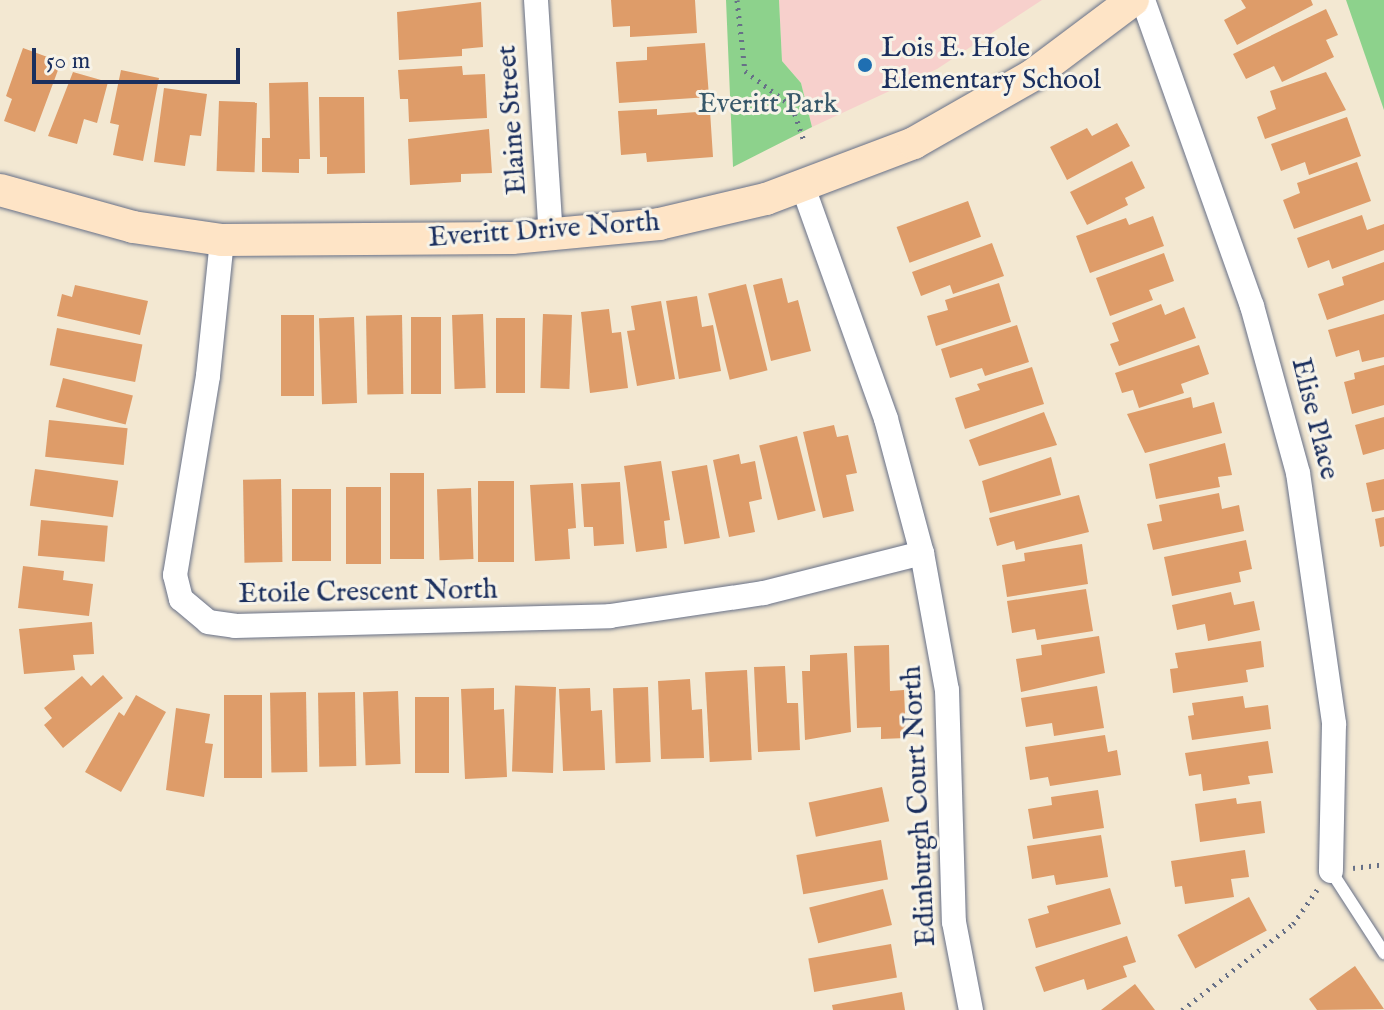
<!DOCTYPE html>
<style>
body{margin:0}
#map{position:relative;width:1384px;height:1010px;overflow:hidden;background:#f3e8d2;font-family:"IM FELL English",serif}
div>[style]{position:absolute}
[style*='--x']{left:calc(var(--x)*1px);top:calc(var(--y)*1px);width:calc(var(--w)*1px);rotate:calc(var(--a)*1deg)}
.built>*{inset:0;background:#f7d0cc}
.green>*{inset:0;background:#8dd28c}
.building>*{inset:0;background:#de9c69;transform-origin:0 0}
.path>*{height:5px;margin-top:-2.5px;transform-origin:0;background:repeating-linear-gradient(90deg,#677087 0 2px,transparent 0 8px)}
.roads{filter:drop-shadow(0 0 2px #677087) drop-shadow(0 0 2px #677087)}
.lane>*{height:12px;margin:-6px;padding:0 6px;transform-origin:6px;border-radius:6px;background:#fff}
.street>*{height:24px;margin:-12px;padding:0 12px;transform-origin:12px;border-radius:12px;background:#fff}
.secondary>*{height:32px;margin:-16px;padding:0 16px;transform-origin:16px;border-radius:16px;background:#fee4c6}
.dots>*{width:22px;height:22px;translate:-50% -50%;box-sizing:border-box;border:4px solid #f7f3e8;border-radius:50%}
span{translate:-50% -50%;white-space:nowrap;text-align:center;line-height:1.15;-webkit-text-stroke:6px #f7f3e8;paint-order:stroke}
.poi-label{font-size:28px;color:#1b2f5e}
.left{translate:0 -50%;text-align:left}
.park-label{font-size:28px;color:#38586a}
.street-label{font-size:28px;color:#1b2f5e}
.scale{position:absolute;left:32px;top:48px;width:208px;height:36px;box-sizing:border-box;border:4px solid #1b2f5e;border-top:0;padding-left:10px;font-size:24px;line-height:28px;white-space:nowrap;color:#1b2f5e;-webkit-text-stroke:6px #f7f3e8;paint-order:stroke}
</style>
<div id="map">
<div class="built">
<div style="clip-path:polygon(779px 0,1042px 0,937px 69px,812px 127px,801px 83px,782px 61px)"></div>
</div>
<div class="green">
<div style="clip-path:polygon(726px 0,779px 0,782px 61px,801px 83px,812px 127px,733px 167px)"></div>
<div style="clip-path:polygon(1346px 0,1384px 0,1384px 110px)"></div>
</div>
<div class="building">
<div style="clip-path:polygon(611px 0,695px 0,697px 33px,630px 37px,630px 26px,613px 27px)"></div>
<div style="clip-path:polygon(1241px 0,1311px 0,1313px 5px,1237px 45px,1224px 20px,1246px 8px)"></div>
<div style="clip-path:polygon(481px 2px,483px 47px,462px 49px,462px 56px,399px 60px,397px 12px)"></div>
<div style="clip-path:polygon(1326px 9px,1338px 35px,1326px 40px,1334px 57px,1282px 82px,1274px 66px,1246px 79px,1233px 54px)"></div>
<div style="clip-path:polygon(705px 43px,709px 97px,619px 103px,616px 62px,647px 60px,647px 47px)"></div>
<div style="clip-path:polygon(23px 48px,61px 62px,35px 132px,4px 121px,12px 99px,6px 96px)"></div>
<div style="clip-path:polygon(462px 66px,463px 75px,485px 74px,487px 118px,409px 122px,408px 99px,400px 99px,398px 70px)"></div>
<div style="clip-path:polygon(121px 70px,159px 78px,143px 161px,113px 155px,119px 125px,110px 123px)"></div>
<div style="clip-path:polygon(73px 72px,108px 82px,97px 123px,84px 119px,77px 144px,48px 136px)"></div>
<div style="clip-path:polygon(1326px 72px,1346px 110px,1265px 139px,1257px 117px,1276px 109px,1270px 91px)"></div>
<div style="clip-path:polygon(308px 82px,310px 159px,299px 159px,299px 173px,262px 172px,262px 138px,270px 138px,269px 83px)"></div>
<div style="clip-path:polygon(164px 88px,207px 94px,201px 136px,190px 135px,185px 166px,154px 162px)"></div>
<div style="clip-path:polygon(319px 97px,364px 97px,365px 173px,327px 174px,327px 157px,320px 157px)"></div>
<div style="left:219px;top:101px;width:38px;height:70px;rotate:2deg"></div>
<div style="clip-path:polygon(657px 109px,657px 115px,710px 111px,713px 157px,647px 162px,646px 153px,621px 155px,618px 111px)"></div>
<div style="clip-path:polygon(1347px 117px,1361px 156px,1309px 175px,1305px 162px,1281px 171px,1271px 144px)"></div>
<div style="clip-path:polygon(1117px 123px,1130px 146px,1067px 180px,1050px 147px,1087px 128px,1092px 136px)"></div>
<div style="clip-path:polygon(489px 129px,492px 173px,461px 174px,461px 182px,410px 185px,408px 139px)"></div>
<div style="clip-path:polygon(1132px 161px,1145px 188px,1125px 198px,1128px 205px,1087px 225px,1070px 192px)"></div>
<div style="clip-path:polygon(1357px 162px,1371px 201px,1294px 229px,1283px 200px,1300px 193px,1297px 183px)"></div>
<div style="left:968px;top:201px;width:38px;height:76px;rotate:70deg"></div>
<div style="clip-path:polygon(1362px 215px,1367px 230px,1384px 224px,1384px 250px,1332px 269px,1329px 260px,1308px 268px,1297px 238px)"></div>
<div style="clip-path:polygon(1153px 216px,1164px 246px,1090px 273px,1076px 236px,1126px 218px,1129px 225px)"></div>
<div style="clip-path:polygon(992px 243px,1004px 276px,953px 294px,950px 285px,921px 296px,912px 272px)"></div>
<div style="clip-path:polygon(1164px 253px,1174px 281px,1149px 290px,1153px 300px,1110px 316px,1096px 278px)"></div>
<div style="clip-path:polygon(1384px 262px,1384px 300px,1327px 320px,1318px 294px,1344px 285px,1342px 277px)"></div>
<div style="clip-path:polygon(782px 278px,788px 303px,798px 300px,811px 351px,771px 361px,753px 285px)"></div>
<div style="clip-path:polygon(999px 283px,1011px 322px,936px 346px,927px 316px,948px 310px,945px 300px)"></div>
<div style="left:746px;top:284px;width:89px;height:39px;rotate:76deg"></div>
<div style="clip-path:polygon(75px 285px,148px 301px,140px 335px,57px 316px,62px 294px,72px 297px)"></div>
<div style="clip-path:polygon(697px 296px,702px 327px,713px 325px,721px 371px,679px 379px,666px 301px)"></div>
<div style="clip-path:polygon(661px 301px,675px 379px,637px 386px,627px 331px,635px 330px,631px 306px)"></div>
<div style="clip-path:polygon(1161px 304px,1165px 315px,1184px 307px,1196px 338px,1119px 366px,1110px 344px,1119px 341px,1112px 323px)"></div>
<div style="clip-path:polygon(609px 309px,612px 333px,621px 332px,628px 388px,590px 393px,581px 312px)"></div>
<div style="left:483px;top:314px;width:74px;height:31px;rotate:88deg"></div>
<div style="left:543px;top:314px;width:29px;height:74px;rotate:2deg"></div>
<div style="clip-path:polygon(1384px 314px,1384px 357px,1362px 362px,1359px 350px,1336px 357px,1328px 330px)"></div>
<div style="left:281px;top:315px;width:33px;height:81px"></div>
<div style="left:402px;top:315px;width:79px;height:36px;rotate:89deg"></div>
<div style="left:354px;top:317px;width:86px;height:35px;rotate:88deg"></div>
<div style="left:411px;top:317px;width:30px;height:77px"></div>
<div style="left:496px;top:318px;width:29px;height:75px"></div>
<div style="clip-path:polygon(1017px 325px,1029px 362px,985px 376px,982px 368px,950px 378px,941px 349px)"></div>
<div style="left:57px;top:328px;width:87px;height:38px;rotate:11deg"></div>
<div style="clip-path:polygon(1199px 345px,1209px 374px,1181px 384px,1184px 393px,1139px 408px,1133px 390px,1122px 393px,1115px 373px)"></div>
<div style="clip-path:polygon(1384px 365px,1384px 405px,1352px 414px,1344px 382px,1355px 379px,1354px 373px)"></div>
<div style="clip-path:polygon(1032px 367px,1044px 404px,965px 429px,955px 398px,980px 390px,977px 384px)"></div>
<div style="left:63px;top:378px;width:72px;height:30px;rotate:14deg"></div>
<div style="clip-path:polygon(1191px 397px,1193px 408px,1214px 402px,1222px 433px,1145px 453px,1127px 414px)"></div>
<div style="clip-path:polygon(1044px 412px,1057px 445px,979px 466px,969px 440px)"></div>
<div style="clip-path:polygon(1384px 417px,1384px 449px,1363px 455px,1355px 425px)"></div>
<div style="left:49px;top:420px;width:79px;height:37px;rotate:6deg"></div>
<div style="clip-path:polygon(834px 425px,837px 437px,848px 435px,857px 473px,846px 475px,854px 511px,823px 518px,803px 432px)"></div>
<div style="left:797px;top:436px;width:77px;height:39px;rotate:76deg"></div>
<div style="clip-path:polygon(1225px 443px,1232px 475px,1218px 477px,1220px 487px,1156px 499px,1149px 464px)"></div>
<div style="clip-path:polygon(739px 454px,741px 464px,755px 461px,762px 499px,749px 502px,755px 532px,729px 537px,713px 460px)"></div>
<div style="clip-path:polygon(1051px 457px,1061px 495px,990px 513px,982px 481px)"></div>
<div style="clip-path:polygon(661px 461px,670px 520px,664px 521px,667px 548px,636px 552px,624px 466px)"></div>
<div style="left:707px;top:465px;width:74px;height:36px;rotate:80deg"></div>
<div style="left:35px;top:469px;width:84px;height:37px;rotate:8deg"></div>
<div style="left:390px;top:473px;width:34px;height:86px"></div>
<div style="left:281px;top:479px;width:83px;height:38px;rotate:89deg"></div>
<div style="clip-path:polygon(1384px 479px,1384px 510px,1372px 512px,1366px 483px)"></div>
<div style="left:514px;top:481px;width:81px;height:36px;rotate:90deg"></div>
<div style="clip-path:polygon(620px 482px,624px 544px,594px 546px,593px 527px,584px 527px,581px 484px)"></div>
<div style="clip-path:polygon(573px 483px,576px 528px,568px 529px,570px 559px,535px 561px,530px 485px)"></div>
<div style="left:346px;top:487px;width:35px;height:77px"></div>
<div style="left:471px;top:488px;width:71px;height:34px;rotate:88deg"></div>
<div style="left:292px;top:489px;width:39px;height:72px"></div>
<div style="clip-path:polygon(1219px 493px,1222px 509px,1239px 505px,1244px 531px,1153px 550px,1147px 524px,1162px 521px,1159px 505px)"></div>
<div style="clip-path:polygon(1079px 495px,1089px 532px,1016px 550px,1014px 541px,997px 546px,989px 518px)"></div>
<div style="clip-path:polygon(1384px 517px,1384px 546px,1380px 547px,1375px 519px)"></div>
<div style="left:41px;top:520px;width:67px;height:36px;rotate:5deg"></div>
<div style="clip-path:polygon(1246px 540px,1252px 569px,1239px 572px,1241px 582px,1172px 596px,1164px 557px)"></div>
<div style="clip-path:polygon(1082px 544px,1088px 584px,1007px 597px,1002px 565px,1025px 561px,1024px 553px)"></div>
<div style="clip-path:polygon(23px 566px,64px 571px,63px 580px,93px 584px,89px 616px,18px 608px)"></div>
<div style="clip-path:polygon(1086px 589px,1093px 631px,1037px 640px,1035px 629px,1012px 633px,1007px 601px)"></div>
<div style="clip-path:polygon(1231px 592px,1234px 605px,1254px 601px,1260px 630px,1208px 641px,1205px 624px,1177px 630px,1172px 605px)"></div>
<div style="clip-path:polygon(92px 622px,94px 654px,73px 655px,75px 670px,24px 674px,19px 629px)"></div>
<div style="clip-path:polygon(1099px 636px,1105px 673px,1021px 692px,1016px 659px,1042px 655px,1041px 645px)"></div>
<div style="clip-path:polygon(1261px 641px,1264px 667px,1246px 670px,1248px 682px,1173px 693px,1170px 669px,1178px 668px,1175px 653px)"></div>
<div style="clip-path:polygon(889px 645px,890px 691px,904px 690px,906px 738px,881px 739px,881px 727px,857px 728px,854px 646px)"></div>
<div style="clip-path:polygon(847px 653px,851px 732px,805px 740px,802px 671px,810px 671px,810px 655px)"></div>
<div style="clip-path:polygon(785px 666px,787px 703px,798px 703px,800px 750px,758px 752px,754px 667px)"></div>
<div style="left:747px;top:670px;width:90px;height:42px;rotate:87deg"></div>
<div style="clip-path:polygon(103px 675px,123px 698px,63px 748px,44px 725px,52px 718px,44px 708px,82px 676px,91px 686px)"></div>
<div style="clip-path:polygon(690px 679px,692px 710px,702px 709px,704px 758px,661px 759px,658px 681px)"></div>
<div style="clip-path:polygon(1097px 686px,1104px 728px,1054px 736px,1052px 723px,1026px 727px,1021px 698px)"></div>
<div style="left:556px;top:687px;width:86px;height:41px;rotate:92deg"></div>
<div style="left:648px;top:687px;width:75px;height:35px;rotate:88deg"></div>
<div style="clip-path:polygon(494px 688px,494px 710px,504px 709px,507px 777px,465px 779px,461px 689px)"></div>
<div style="clip-path:polygon(590px 688px,591px 711px,602px 710px,605px 770px,563px 771px,559px 689px)"></div>
<div style="left:398px;top:691px;width:73px;height:35px;rotate:88deg"></div>
<div style="left:306px;top:692px;width:80px;height:36px;rotate:89deg"></div>
<div style="left:355px;top:692px;width:74px;height:37px;rotate:89deg"></div>
<div style="clip-path:polygon(136px 695px,166px 712px,121px 792px,85px 772px,119px 712px,124px 716px)"></div>
<div style="left:224px;top:695px;width:38px;height:83px"></div>
<div style="clip-path:polygon(1243px 696px,1245px 708px,1268px 705px,1271px 729px,1192px 740px,1188px 716px,1194px 715px,1192px 703px)"></div>
<div style="left:415px;top:697px;width:34px;height:76px"></div>
<div style="clip-path:polygon(176px 708px,210px 714px,205px 743px,213px 744px,204px 797px,166px 790px)"></div>
<div style="clip-path:polygon(1105px 735px,1108px 752px,1117px 750px,1121px 775px,1050px 786px,1048px 777px,1030px 780px,1025px 747px)"></div>
<div style="clip-path:polygon(1268px 741px,1273px 773px,1248px 776px,1250px 784px,1203px 791px,1201px 774px,1189px 776px,1185px 753px)"></div>
<div style="left:882px;top:787px;width:35px;height:75px;rotate:78deg"></div>
<div style="clip-path:polygon(1098px 790px,1104px 828px,1033px 839px,1028px 809px,1052px 805px,1051px 797px)"></div>
<div style="clip-path:polygon(1236px 798px,1237px 804px,1261px 801px,1265px 833px,1200px 842px,1195px 804px)"></div>
<div style="clip-path:polygon(1101px 835px,1108px 877px,1056px 885px,1054px 875px,1032px 879px,1027px 846px)"></div>
<div style="left:881px;top:840px;width:40px;height:86px;rotate:80deg"></div>
<div style="clip-path:polygon(1245px 850px,1249px 877px,1231px 879px,1234px 897px,1185px 904px,1182px 886px,1175px 887px,1171px 861px)"></div>
<div style="clip-path:polygon(1110px 888px,1121px 924px,1036px 948px,1028px 919px,1049px 913px,1047px 906px)"></div>
<div style="left:883px;top:889px;width:37px;height:76px;rotate:76deg"></div>
<div style="left:1249px;top:897px;width:38px;height:81px;rotate:62deg"></div>
<div style="clip-path:polygon(1127px 936px,1136px 962px,1123px 966px,1127px 977px,1087px 990px,1084px 979px,1044px 992px,1035px 967px)"></div>
<div style="left:891px;top:944px;width:34px;height:84px;rotate:80deg"></div>
<div style="clip-path:polygon(1355px 966px,1384px 1009px,1317px 1010px,1309px 999px)"></div>
<div style="clip-path:polygon(1135px 984px,1155px 1010px,1101px 1010px)"></div>
<div style="clip-path:polygon(902px 992px,905px 1010px,833px 1010px,832px 1005px)"></div>
</div>
<div class="path">
<div style="--x:737;--y:0;--w:71;--a:83.6"></div>
<div style="--x:745;--y:71;--w:59;--a:36.7"></div>
<div style="--x:792;--y:106;--w:39;--a:71"></div>
<div style="--x:1353;--y:868;--w:31;--a:-7"></div>
<div style="--x:1182;--y:1010;--w:140;--a:-37.8"></div>
<div style="--x:1293;--y:924;--w:42;--a:-54.8"></div>
</div>
<div class="roads">
<div class="lane">
<div style="--x:1331;--y:871;--w:98;--a:57.1"></div>
</div>
<div class="street">
<div style="--x:536;--y:0;--w:236;--a:86.4"></div>
<div style="--x:1143;--y:0;--w:325;--a:70.4"></div>
<div style="--x:1252;--y:306;--w:173;--a:74.6"></div>
<div style="--x:1298;--y:473;--w:254;--a:81.8"></div>
<div style="--x:1334;--y:724;--w:147;--a:91.2"></div>
<div style="--x:803;--y:187;--w:246;--a:70.3"></div>
<div style="--x:886;--y:419;--w:139;--a:75"></div>
<div style="--x:922;--y:553;--w:139;--a:79.7"></div>
<div style="--x:947;--y:690;--w:232;--a:88.3"></div>
<div style="--x:954;--y:922;--w:90;--a:79.1"></div>
<div style="--x:222;--y:240;--w:137;--a:95.9"></div>
<div style="--x:208;--y:376;--w:202;--a:99.4"></div>
<div style="--x:175;--y:575;--w:25;--a:76"></div>
<div style="--x:181;--y:599;--w:35;--a:40"></div>
<div style="--x:208;--y:622;--w:27;--a:8"></div>
<div style="--x:235;--y:626;--w:375;--a:-1.5"></div>
<div style="--x:610;--y:616;--w:156;--a:-8.5"></div>
<div style="--x:764;--y:593;--w:163;--a:-14.2"></div>
</div>
<div class="secondary">
<div style="--x:0;--y:190;--w:138;--a:15.5"></div>
<div style="--x:133;--y:227;--w:90;--a:8.3"></div>
<div style="--x:222;--y:240;--w:290;--a:-0.4"></div>
<div style="--x:512;--y:238;--w:148;--a:-5.4"></div>
<div style="--x:659;--y:224;--w:110;--a:-13.2"></div>
<div style="--x:766;--y:199;--w:158;--a:-20.7"></div>
<div style="--x:914;--y:143;--w:137;--a:-29.7"></div>
<div style="--x:1033;--y:75;--w:125;--a:-36.9"></div>
</div>
</div>
<div class="dots">
<div style="left:865px;top:65px;background:#1f6fb2"></div>
</div>
<div class="poi-label">
<span class="left" style="left:881px;top:65px">Lois E. Hole<br>Elementary School</span>
</div>
<div class="park-label">
<span style="left:768px;top:105px">Everitt Park</span>
</div>
<div class="street-label">
<span style="left:513px;top:120px;rotate:-94deg">Elaine Street</span>
<span style="left:544px;top:231px;rotate:-4deg">Everitt Drive North</span>
<span style="left:1314px;top:419px;rotate:76deg">Elise Place</span>
<span style="left:368px;top:593px;rotate:-1deg">Etoile Crescent North</span>
<span style="left:920px;top:806px;rotate:-93deg">Edinburgh Court North</span>
</div>
<div class="scale">50 m</div>
</div>
